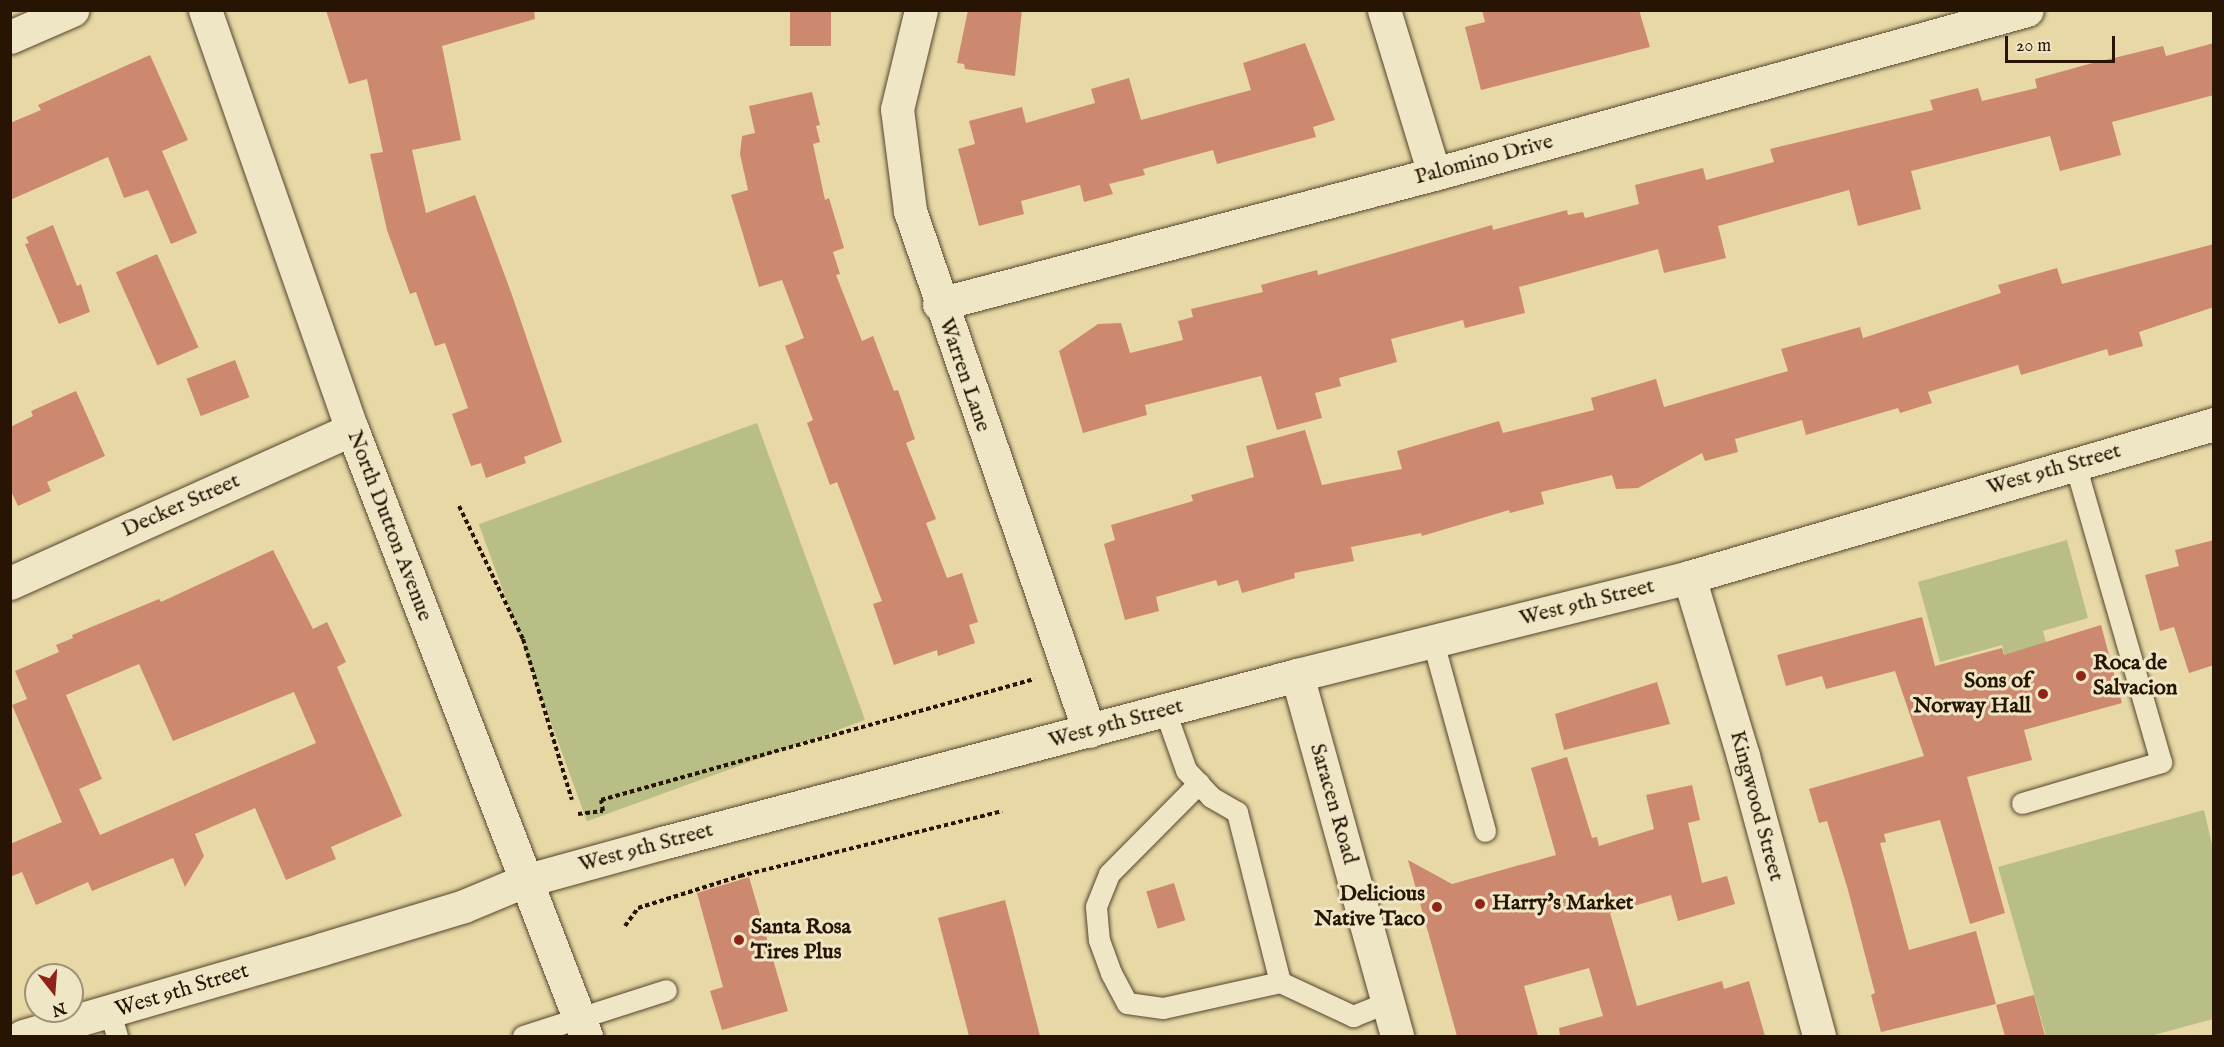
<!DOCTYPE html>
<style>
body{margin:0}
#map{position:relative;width:2224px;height:1047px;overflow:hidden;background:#e7d8a6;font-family:"IM FELL English",serif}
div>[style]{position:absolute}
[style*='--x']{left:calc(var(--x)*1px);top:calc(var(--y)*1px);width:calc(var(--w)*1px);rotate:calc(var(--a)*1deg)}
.green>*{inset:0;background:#b8be85;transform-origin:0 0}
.building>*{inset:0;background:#cd8970;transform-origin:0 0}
.path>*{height:4px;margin-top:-2px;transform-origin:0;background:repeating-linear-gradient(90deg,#271402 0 4.5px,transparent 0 7.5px)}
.roads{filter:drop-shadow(0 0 2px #57452b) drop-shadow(0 0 2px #57452b)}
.service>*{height:21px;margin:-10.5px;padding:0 10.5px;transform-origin:10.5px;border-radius:10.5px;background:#efe6c5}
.minor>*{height:33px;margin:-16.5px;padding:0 16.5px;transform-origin:16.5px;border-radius:16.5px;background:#efe6c5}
.tertiary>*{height:33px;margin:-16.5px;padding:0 16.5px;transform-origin:16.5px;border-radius:16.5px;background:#efe6c5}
.secondary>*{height:33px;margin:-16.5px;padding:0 16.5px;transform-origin:16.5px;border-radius:16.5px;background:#efe6c5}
.dots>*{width:16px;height:16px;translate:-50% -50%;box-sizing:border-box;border:3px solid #efe6c5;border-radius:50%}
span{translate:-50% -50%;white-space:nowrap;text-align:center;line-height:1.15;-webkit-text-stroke:6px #efe6c5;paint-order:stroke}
.street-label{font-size:22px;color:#271402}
.poi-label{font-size:22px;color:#271402;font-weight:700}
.left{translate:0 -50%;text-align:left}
.right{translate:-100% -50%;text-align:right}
.frame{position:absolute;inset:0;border:12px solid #271402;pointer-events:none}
.north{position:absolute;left:24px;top:963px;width:60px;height:60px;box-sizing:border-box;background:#efe6c5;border:2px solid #9f9277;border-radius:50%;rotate:163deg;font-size:16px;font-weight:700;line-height:24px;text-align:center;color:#271402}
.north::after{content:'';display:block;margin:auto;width:21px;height:27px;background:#8f2418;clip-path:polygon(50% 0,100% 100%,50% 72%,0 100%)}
.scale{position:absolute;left:2005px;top:36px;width:110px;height:27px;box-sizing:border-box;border:3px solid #271402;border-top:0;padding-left:8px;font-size:18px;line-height:21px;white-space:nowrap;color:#271402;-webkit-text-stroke:4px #efe6c5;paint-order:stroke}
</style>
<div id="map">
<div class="green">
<div style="left:757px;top:423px;width:316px;height:296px;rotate:70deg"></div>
<div style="clip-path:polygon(2067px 540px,2088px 618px,2043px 631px,2049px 653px,2007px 665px,2002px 645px,1940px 662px,1918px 582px)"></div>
<div style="clip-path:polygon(2204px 810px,2213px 849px,2213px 1019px,2150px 1036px,2046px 1036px,1998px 867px)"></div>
</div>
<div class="building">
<div style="clip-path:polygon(326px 10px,534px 10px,535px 19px,442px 46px,461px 140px,412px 150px,426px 213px,475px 195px,512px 295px,562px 442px,524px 457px,526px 463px,486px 478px,481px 463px,471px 466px,452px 414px,468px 408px,445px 343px,435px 346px,416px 292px,410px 294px,387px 230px,370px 154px,383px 152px,367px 79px,349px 84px)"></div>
<div style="left:790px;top:10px;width:41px;height:36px"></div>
<div style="clip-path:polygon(968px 10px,1022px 10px,1015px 76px,965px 69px,964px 64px,957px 63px)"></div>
<div style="clip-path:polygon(1482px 10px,1639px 10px,1650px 47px,1481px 90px,1465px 27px,1485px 22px)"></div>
<div style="clip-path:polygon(1305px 43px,1335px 120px,1313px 127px,1316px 137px,1217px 164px,1213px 150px,1143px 169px,1145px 175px,1109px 184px,1113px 194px,1084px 202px,1080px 185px,1021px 201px,1024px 214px,979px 226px,958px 149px,975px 144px,969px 121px,1022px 107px,1026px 123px,1095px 103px,1091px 89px,1129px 78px,1141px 120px,1251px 90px,1243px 63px)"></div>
<div style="clip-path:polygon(2214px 43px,2214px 95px,2112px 122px,2121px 155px,2060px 171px,2050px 136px,1911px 171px,1921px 209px,1858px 226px,1849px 190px,1718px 226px,1726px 258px,1664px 273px,1658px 249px,1519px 287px,1525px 313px,1465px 328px,1463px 320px,1391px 339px,1397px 362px,1339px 378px,1341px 386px,1315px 393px,1322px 418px,1277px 430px,1261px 376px,1145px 405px,1147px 415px,1083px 433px,1059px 351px,1098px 324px,1121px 323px,1130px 353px,1183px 340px,1178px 321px,1193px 317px,1191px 309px,1263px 292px,1261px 285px,1317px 270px,1318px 275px,1492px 225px,1493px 230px,1567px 210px,1568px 215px,1583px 212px,1585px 218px,1639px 204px,1635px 185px,1703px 168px,1706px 180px,1774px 162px,1770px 149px,1933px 110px,1930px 100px,1978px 88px,1982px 101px,2037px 88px,2035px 79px,2085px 65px,2163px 46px,2166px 56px)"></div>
<div style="clip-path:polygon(150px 55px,188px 140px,162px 151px,197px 233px,171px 244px,148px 190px,124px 198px,108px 157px,10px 200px,10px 123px,41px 110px,38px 105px)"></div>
<div style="clip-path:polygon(812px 92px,820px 125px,816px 126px,820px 142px,813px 144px,825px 200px,829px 198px,844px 248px,833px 252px,840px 274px,836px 275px,862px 341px,873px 336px,894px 391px,898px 390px,915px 439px,906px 443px,936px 519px,926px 523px,947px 578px,962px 573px,978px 622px,969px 625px,975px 643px,938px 656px,937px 650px,894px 665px,873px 604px,882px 601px,837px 482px,830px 485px,807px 423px,813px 420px,785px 346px,804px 338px,782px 280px,759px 287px,731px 195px,748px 190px,740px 154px,742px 136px,755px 133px,749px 106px)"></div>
<div style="clip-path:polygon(53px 225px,77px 286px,81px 284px,90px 312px,59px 324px,25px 244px,29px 243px,26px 237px)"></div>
<div style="clip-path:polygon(2214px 244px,2214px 307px,2139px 332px,2143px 346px,2109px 356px,2107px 349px,2021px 375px,2018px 365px,1928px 392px,1932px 403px,1900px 413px,1898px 408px,1806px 435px,1802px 420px,1735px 439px,1738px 452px,1705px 461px,1702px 453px,1638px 488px,1616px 489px,1612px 475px,1541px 492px,1544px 504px,1510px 513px,1509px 510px,1422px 536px,1421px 533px,1351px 547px,1354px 561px,1294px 573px,1295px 578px,1242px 593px,1238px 580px,1218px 586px,1216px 580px,1156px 597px,1159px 611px,1125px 620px,1104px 544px,1115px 540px,1111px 525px,1193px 501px,1191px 495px,1254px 477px,1246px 446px,1305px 430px,1322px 485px,1402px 469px,1397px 451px,1499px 421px,1503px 433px,1594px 410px,1591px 398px,1656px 379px,1664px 407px,1788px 371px,1781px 349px,1860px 327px,1863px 338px,2001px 293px,1998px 285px,2057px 268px,2062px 284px)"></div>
<div style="left:157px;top:254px;width:102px;height:45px;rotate:66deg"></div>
<div style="left:235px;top:360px;width:40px;height:52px;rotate:69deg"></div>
<div style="clip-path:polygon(76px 391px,105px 456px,47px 482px,51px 491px,18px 506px,10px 489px,10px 427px,33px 416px,31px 411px)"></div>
<div style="clip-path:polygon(2214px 540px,2214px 665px,2189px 673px,2174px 627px,2160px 631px,2145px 575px,2179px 566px,2175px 550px)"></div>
<div style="clip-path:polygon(evenodd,273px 550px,313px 629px,327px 622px,346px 662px,337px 667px,402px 816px,331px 847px,336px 859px,286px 880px,255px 808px,195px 834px,204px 856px,185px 887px,173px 858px,92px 891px,88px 882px,36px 905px,22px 872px,10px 877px,10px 844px,62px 822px,12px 705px,27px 699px,15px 671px,59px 652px,56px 645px,73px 638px,72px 635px,159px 599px,161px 602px,273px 550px,139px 664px,173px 741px,294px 692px,316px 743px,100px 835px,79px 789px,102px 779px,66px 695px,139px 664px)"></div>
<div style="clip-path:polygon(1922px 617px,1935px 666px,2002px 648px,2004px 655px,2101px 625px,2122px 703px,2024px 730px,2032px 760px,1967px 777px,2005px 913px,1970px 924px,1940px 820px,1884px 834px,1886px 842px,1880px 843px,1909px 950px,1976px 931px,1996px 1004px,1881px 1032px,1871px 995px,1875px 993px,1848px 890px,1827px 821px,1819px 823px,1809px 789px,1924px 756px,1895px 671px,1826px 689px,1822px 676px,1786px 686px,1777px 655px)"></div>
<div style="clip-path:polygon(1657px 682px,1670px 724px,1564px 750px,1555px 714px)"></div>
<div style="clip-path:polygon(1567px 757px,1592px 838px,1597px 837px,1599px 846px,1654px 829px,1646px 795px,1692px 785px,1700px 820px,1688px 823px,1702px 883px,1727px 876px,1735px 904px,1678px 921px,1671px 895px,1610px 913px,1637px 1006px,1722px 981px,1724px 989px,1749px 981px,1765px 1036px,1560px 1036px,1559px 1028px,1603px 1016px,1589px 968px,1524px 986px,1538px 1036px,1457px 1036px,1408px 860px,1452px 884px,1556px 855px,1531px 768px)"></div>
<div style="clip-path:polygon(749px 877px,788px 1011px,722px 1030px,710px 991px,723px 987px,697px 893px)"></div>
<div style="left:1174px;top:883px;width:39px;height:29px;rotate:73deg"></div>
<div style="clip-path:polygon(1005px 900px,1040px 1036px,969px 1036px,938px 918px)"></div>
<div style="clip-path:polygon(2034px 995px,2045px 1036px,2005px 1036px,1996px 1005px)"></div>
</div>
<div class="path">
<div style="--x:459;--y:506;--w:148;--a:64.3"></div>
<div style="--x:523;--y:639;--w:168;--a:73.1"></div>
<div style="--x:578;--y:814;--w:25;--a:-7"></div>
<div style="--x:603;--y:811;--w:11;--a:-100"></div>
<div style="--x:601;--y:800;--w:450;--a:-15.6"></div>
<div style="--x:625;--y:926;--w:22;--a:-54"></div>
<div style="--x:638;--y:908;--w:107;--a:-17.4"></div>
<div style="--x:740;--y:876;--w:270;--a:-13.9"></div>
</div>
<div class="roads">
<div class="service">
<div style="--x:1433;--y:642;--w:196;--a:74.6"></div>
<div style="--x:1165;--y:711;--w:63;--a:70.4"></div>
<div style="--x:1186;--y:770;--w:37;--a:47"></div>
<div style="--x:1211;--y:797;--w:30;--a:30"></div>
<div style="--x:1237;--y:812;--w:175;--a:75.8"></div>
<div style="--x:1280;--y:982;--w:81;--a:25"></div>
<div style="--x:1353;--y:1016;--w:38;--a:-22"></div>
<div style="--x:1199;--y:783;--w:128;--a:134.7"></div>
<div style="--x:1109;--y:874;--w:35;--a:112"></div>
<div style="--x:1096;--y:907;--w:33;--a:85"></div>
<div style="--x:1099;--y:940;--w:35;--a:70"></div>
<div style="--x:1111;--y:973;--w:34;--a:62"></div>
<div style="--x:1127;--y:1003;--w:36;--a:8"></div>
<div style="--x:1163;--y:1008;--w:120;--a:-12.5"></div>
<div style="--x:2022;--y:803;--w:145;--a:-16.4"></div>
<div style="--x:2161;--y:762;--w:310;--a:-106.1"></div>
<div style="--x:110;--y:1013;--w:24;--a:73"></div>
<div style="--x:523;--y:1036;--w:150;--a:-17.8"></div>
</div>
<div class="minor">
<div style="--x:921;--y:10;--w:102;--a:103.6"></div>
<div style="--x:897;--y:109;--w:103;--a:82.7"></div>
<div style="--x:910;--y:211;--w:550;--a:71"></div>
<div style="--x:1384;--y:10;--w:171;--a:73"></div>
<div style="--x:10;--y:37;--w:68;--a:-23.5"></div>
<div style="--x:939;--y:304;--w:512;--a:-14.72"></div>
<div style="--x:1434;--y:174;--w:615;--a:-15.46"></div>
<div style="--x:1689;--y:577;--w:187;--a:73.2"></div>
<div style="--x:1743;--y:756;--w:290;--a:74.8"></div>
<div style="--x:10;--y:583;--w:375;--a:-24.2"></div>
<div style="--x:1297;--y:675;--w:375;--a:74.5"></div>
</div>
<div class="tertiary">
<div style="--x:23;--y:1036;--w:311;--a:-16.2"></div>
<div style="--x:322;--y:949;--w:148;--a:-16.8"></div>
<div style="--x:464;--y:906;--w:65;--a:-22.6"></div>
<div style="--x:524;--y:881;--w:143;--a:-15.4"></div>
<div style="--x:662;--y:843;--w:657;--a:-14.82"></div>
<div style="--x:1297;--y:675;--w:404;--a:-14"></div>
<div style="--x:1689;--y:577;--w:547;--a:-16.25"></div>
</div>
<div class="secondary">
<div style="--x:205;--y:10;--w:444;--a:70.7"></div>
<div style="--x:352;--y:429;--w:651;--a:68.92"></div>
</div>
</div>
<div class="dots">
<div style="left:2081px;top:676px;background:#8f2418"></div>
<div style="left:2043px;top:694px;background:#8f2418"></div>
<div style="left:1480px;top:904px;background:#8f2418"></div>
<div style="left:1437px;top:907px;background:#8f2418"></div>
<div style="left:739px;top:940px;background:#8f2418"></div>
</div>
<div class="street-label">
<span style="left:1484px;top:160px;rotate:-15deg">Palomino Drive</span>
<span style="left:964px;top:375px;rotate:71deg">Warren Lane</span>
<span style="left:2054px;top:470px;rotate:-16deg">West 9th Street</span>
<span style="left:181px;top:506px;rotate:-24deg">Decker Street</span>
<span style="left:389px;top:526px;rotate:69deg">North Dutton Avenue</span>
<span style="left:1587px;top:603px;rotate:-14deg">West 9th Street</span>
<span style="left:1116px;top:724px;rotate:-15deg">West 9th Street</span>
<span style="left:1333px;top:804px;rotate:74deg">Saracen Road</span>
<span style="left:1756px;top:806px;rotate:75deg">Kingwood Street</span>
<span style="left:646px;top:848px;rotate:-15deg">West 9th Street</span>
<span style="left:182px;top:991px;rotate:-17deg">West 9th Street</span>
</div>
<div class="poi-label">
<span class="left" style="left:2093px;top:676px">Roca de<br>Salvacion</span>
<span class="right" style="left:2031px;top:694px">Sons of<br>Norway Hall</span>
<span class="right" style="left:1425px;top:907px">Delicious<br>Native Taco</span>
<span class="left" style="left:1492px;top:904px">Harry's Market</span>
<span class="left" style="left:751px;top:940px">Santa Rosa<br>Tires Plus</span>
</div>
<div class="frame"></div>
<div class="north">N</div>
<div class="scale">20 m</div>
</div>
